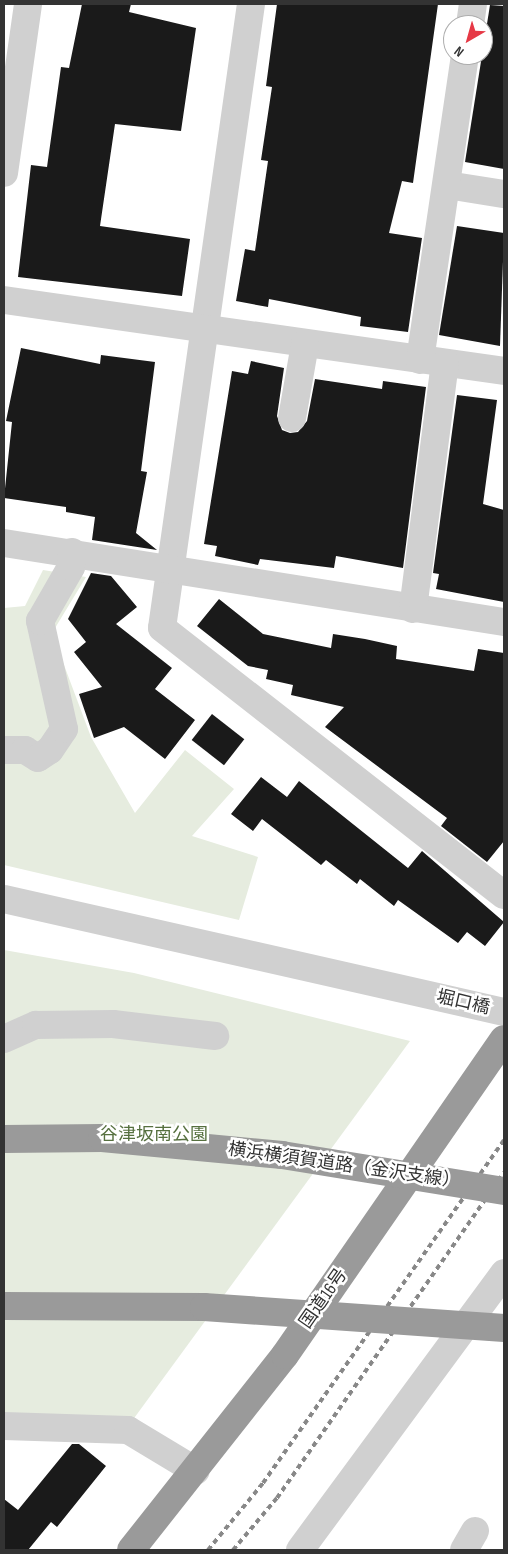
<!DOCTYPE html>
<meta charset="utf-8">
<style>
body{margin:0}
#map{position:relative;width:508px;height:1554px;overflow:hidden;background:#fff;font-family:"Sofia Sans Condensed","Noto Sans JP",sans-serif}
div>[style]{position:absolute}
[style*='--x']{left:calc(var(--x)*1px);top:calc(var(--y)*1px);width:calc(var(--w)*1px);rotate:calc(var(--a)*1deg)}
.green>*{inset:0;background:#e6ecdf}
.building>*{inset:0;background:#1a1a1a;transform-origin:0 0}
.minor>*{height:28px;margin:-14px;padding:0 14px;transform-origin:14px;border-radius:14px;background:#d0d0d0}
.highway>*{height:28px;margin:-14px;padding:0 14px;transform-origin:14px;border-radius:14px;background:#9a9a9a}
.rail>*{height:4px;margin-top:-2px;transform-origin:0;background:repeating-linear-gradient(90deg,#888 0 5px,transparent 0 9px)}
.highway-bridge>*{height:28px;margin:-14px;padding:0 14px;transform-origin:14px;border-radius:14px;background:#9a9a9a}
span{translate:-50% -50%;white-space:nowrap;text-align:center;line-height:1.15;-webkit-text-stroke:5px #fff;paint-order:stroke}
.street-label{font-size:18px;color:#333}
.park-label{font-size:18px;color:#56703f}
.frame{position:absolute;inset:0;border:5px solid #333;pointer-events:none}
.north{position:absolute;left:443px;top:15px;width:50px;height:50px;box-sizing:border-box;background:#fff;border:1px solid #adadad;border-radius:50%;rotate:218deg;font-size:14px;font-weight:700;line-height:20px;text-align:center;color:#333}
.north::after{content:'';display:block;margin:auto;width:18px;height:22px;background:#e63946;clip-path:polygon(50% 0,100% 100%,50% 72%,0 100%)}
</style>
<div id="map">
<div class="green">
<div style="clip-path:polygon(43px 570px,86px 577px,52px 633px,91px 737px,135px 813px,185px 750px,234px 789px,192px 836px,258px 857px,239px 920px,4px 865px,4px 608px,25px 606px)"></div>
<div style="clip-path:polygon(4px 950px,134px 973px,410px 1041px,132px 1421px,4px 1416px)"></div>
</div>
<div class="building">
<div style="clip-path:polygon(82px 4px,131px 4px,129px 12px,196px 28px,181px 131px,115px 124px,100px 226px,190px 239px,182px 296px,18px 277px,31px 165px,47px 167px,61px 67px,69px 68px)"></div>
<div style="clip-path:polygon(277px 4px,438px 4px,413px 183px,402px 181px,389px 233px,422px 238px,408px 332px,360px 326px,361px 317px,269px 299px,268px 307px,236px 301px,245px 249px,255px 251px,268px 161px,261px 160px,272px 87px,266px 86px)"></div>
<div style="clip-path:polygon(490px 5px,504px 6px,504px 169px,465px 162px)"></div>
<div style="clip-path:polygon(457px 226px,504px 233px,500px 346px,439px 335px)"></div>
<div style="clip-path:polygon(21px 348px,100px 364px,101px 355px,155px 362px,141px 471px,147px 472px,136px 533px,157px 550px,92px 540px,95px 517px,66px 512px,66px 507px,4px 498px,12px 422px,6px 421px)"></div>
<div style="clip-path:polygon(251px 361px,284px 368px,277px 416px,282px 430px,290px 433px,298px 432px,307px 421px,315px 379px,382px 389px,383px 381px,426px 387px,403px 568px,336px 556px,334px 568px,260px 559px,258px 565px,215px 556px,217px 546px,204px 544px,232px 371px,248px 374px)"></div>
<div style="clip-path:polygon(457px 395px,497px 400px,483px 504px,504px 510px,504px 602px,436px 589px,439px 574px,433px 573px)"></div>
<div style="clip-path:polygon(91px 573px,111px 576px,137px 607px,116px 624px,172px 668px,155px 689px,195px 720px,165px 759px,124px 727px,94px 738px,79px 694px,102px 687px,74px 652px,86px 642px,68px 619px)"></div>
<div style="clip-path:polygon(219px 599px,263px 634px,331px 648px,333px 634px,365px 639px,397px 646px,396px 659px,474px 671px,478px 649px,504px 653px,504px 841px,487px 862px,441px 826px,447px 818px,325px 727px,344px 707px,291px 695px,293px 685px,266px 679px,268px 670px,248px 666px,197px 626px)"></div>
<div style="left:212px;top:714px;width:41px;height:33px;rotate:38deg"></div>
<div style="clip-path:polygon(261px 777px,287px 797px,299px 781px,408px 868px,422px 851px,504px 922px,485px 946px,467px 932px,458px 943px,398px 900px,394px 906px,360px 879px,357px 884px,326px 860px,321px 865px,262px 819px,253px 831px,231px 814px)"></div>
<div style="clip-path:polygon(72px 1444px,79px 1444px,106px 1466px,57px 1527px,51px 1522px,28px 1550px,4px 1550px,4px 1499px,18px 1510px)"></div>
</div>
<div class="minor">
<div style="--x:251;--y:4;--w:630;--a:98.12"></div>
<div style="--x:162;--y:628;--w:434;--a:38"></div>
<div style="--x:470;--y:25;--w:21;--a:-82"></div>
<div style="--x:4;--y:173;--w:171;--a:-81.9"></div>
<div style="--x:447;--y:185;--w:58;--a:9"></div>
<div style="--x:4;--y:300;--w:505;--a:8.08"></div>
<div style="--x:420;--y:360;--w:308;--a:-81.6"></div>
<div style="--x:292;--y:418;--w:75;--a:-80"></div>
<div style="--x:4;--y:543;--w:506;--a:8.98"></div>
<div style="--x:413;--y:609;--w:248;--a:-82.6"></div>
<div style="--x:4;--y:750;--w:21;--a:0"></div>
<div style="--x:25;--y:750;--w:15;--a:32"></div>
<div style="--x:38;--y:758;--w:14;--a:-34"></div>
<div style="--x:50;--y:750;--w:25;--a:-56"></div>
<div style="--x:64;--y:729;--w:111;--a:-102.5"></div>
<div style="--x:40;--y:621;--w:62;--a:-60.1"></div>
<div style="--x:71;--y:567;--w:15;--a:-86"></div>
<div style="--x:4;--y:899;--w:513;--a:12.73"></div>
<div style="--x:4;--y:1039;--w:35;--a:-24"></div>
<div style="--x:36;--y:1025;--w:77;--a:-0.7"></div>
<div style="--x:113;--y:1024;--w:103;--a:6.7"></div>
<div style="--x:4;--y:1426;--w:124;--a:1.8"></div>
<div style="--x:128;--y:1430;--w:79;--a:31.1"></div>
<div style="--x:300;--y:1550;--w:344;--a:-53.6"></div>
<div style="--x:464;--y:1550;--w:22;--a:-60"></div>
</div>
<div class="highway">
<div style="--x:4;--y:1139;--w:98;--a:-0.6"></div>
<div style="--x:102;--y:1138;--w:181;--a:5.4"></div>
<div style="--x:4;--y:1306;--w:200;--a:0.3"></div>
<div style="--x:131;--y:1550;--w:248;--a:-51.7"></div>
<div style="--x:285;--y:1355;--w:384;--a:-55.3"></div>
</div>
<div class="rail">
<div style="--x:208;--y:1550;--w:87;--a:-50.6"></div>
<div style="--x:263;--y:1483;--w:419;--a:-54.9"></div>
<div style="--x:233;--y:1550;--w:68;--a:-49.8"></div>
<div style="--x:277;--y:1498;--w:397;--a:-55.1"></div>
</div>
<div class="highway-bridge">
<div style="--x:282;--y:1155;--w:225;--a:9.2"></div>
<div style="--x:204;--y:1307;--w:301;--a:4"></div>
</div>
<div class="street-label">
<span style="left:463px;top:1003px;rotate:13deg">堀口橋</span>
<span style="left:344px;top:1166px;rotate:8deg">横浜横須賀道路（金沢支線）</span>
<span style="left:324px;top:1299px;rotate:-55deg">国道16号</span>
</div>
<div class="park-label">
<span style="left:154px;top:1135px">谷津坂南公園</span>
</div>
<div class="frame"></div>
<div class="north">N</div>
</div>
